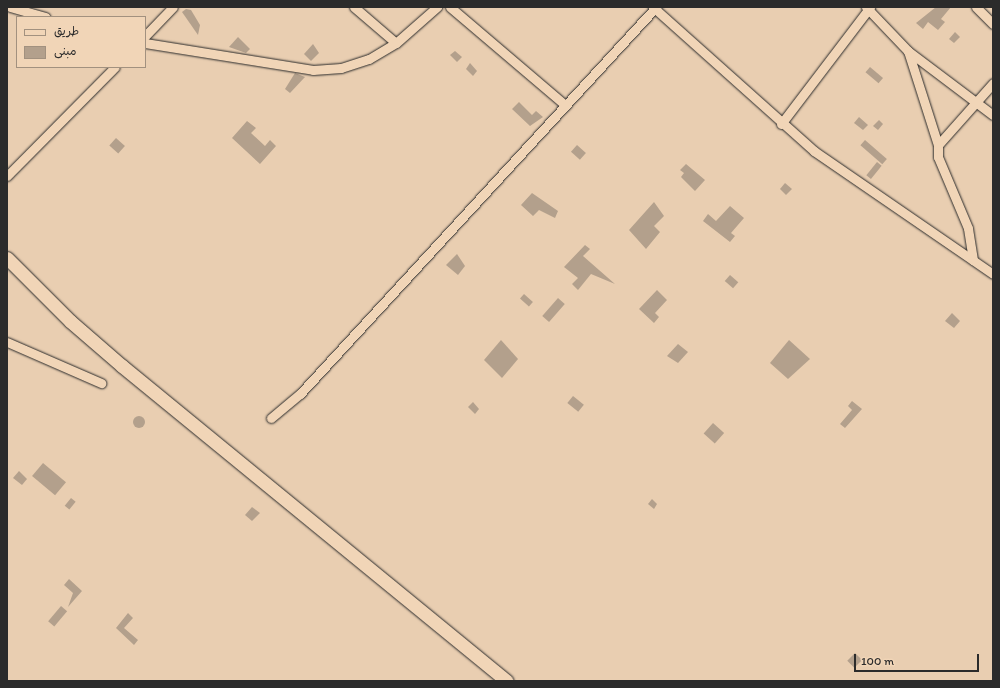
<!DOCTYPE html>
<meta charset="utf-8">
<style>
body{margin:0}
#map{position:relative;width:1000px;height:688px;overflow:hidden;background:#e9ceb1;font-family:Itim,"Playpen Sans Arabic",sans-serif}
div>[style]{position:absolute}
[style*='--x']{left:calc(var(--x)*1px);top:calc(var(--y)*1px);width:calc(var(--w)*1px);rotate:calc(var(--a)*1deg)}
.building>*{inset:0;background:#b3a08c;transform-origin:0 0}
.round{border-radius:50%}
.roads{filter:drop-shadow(0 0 1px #2b2b2b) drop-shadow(0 0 1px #2b2b2b)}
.street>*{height:9px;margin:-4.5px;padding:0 4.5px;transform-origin:4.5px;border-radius:4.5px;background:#f1d5b7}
.secondary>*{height:13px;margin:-6.5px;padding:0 6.5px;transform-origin:6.5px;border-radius:6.5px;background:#f1d5b7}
span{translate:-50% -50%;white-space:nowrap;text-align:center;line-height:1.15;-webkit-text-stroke:4px #f1d5b7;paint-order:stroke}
.frame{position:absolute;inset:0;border:8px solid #2b2b2b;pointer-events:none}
.legend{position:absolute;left:16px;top:16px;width:130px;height:52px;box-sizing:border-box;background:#f1d5b7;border:1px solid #a2917f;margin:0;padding:5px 7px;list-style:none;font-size:12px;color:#2b2b2b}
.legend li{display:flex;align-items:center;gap:8px;height:20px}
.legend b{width:20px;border:1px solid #a2917f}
.scale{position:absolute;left:854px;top:654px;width:125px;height:18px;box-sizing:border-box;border:2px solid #2b2b2b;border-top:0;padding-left:5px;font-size:12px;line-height:14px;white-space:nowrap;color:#2b2b2b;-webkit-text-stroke:3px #f1d5b7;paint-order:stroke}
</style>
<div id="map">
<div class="building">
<div style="clip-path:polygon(936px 7px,951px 7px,941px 19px,945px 22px,938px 30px,928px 22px,923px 29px,916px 23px)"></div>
<div style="clip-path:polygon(186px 9px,191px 10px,200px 25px,198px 35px,182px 12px)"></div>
<div style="clip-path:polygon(955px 32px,960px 37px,954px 43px,949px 39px)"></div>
<div style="clip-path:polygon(238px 37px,250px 49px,246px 53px,229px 47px)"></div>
<div style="clip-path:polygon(313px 44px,319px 53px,311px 61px,304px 54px)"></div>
<div style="clip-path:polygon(455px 51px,462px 57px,457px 62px,450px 55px)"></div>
<div style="clip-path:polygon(470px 63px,477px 71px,473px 76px,466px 69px)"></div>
<div style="left:870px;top:67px;width:17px;height:7px;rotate:40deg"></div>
<div style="clip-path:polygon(295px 73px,305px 77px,290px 93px,285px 89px)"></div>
<div style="clip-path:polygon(519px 102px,532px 115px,536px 111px,543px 117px,530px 126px,512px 109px)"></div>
<div style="clip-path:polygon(859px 117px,868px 125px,863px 130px,854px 123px)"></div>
<div style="clip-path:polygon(879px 120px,883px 124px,878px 130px,873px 126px)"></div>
<div style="clip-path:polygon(247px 121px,256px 128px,251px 133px,265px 146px,270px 140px,276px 146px,260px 164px,232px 138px)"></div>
<div style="left:116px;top:138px;width:12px;height:10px;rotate:42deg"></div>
<div style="left:865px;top:140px;width:29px;height:7px;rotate:41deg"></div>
<div style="left:577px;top:145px;width:12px;height:9px;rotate:42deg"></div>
<div style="left:877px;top:162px;width:6px;height:17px;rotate:39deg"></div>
<div style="clip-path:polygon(686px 164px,705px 180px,695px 191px,681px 177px,684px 173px,680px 170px)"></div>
<div style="clip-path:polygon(785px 183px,792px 189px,786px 195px,780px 189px)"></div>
<div style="clip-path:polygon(532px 193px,558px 211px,555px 218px,539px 210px,533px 216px,521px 205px)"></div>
<div style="clip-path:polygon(654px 202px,664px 216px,654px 226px,660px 232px,646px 249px,629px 230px)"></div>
<div style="clip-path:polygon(730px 206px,744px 218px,731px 233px,735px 236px,730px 242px,703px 221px,708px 214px,716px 221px)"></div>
<div style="clip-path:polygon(585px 245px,590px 249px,583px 256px,615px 284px,591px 274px,578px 290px,572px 284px,578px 278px,564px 267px)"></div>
<div style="clip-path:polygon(457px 254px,465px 266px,458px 275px,446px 265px)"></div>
<div style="left:730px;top:275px;width:11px;height:8px;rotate:41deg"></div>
<div style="clip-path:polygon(657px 290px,667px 300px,655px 313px,659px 317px,654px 323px,639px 309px)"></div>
<div style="left:524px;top:294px;width:12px;height:6px;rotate:42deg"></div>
<div style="left:558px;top:298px;width:9px;height:24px;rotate:41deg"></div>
<div style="clip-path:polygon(952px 313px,960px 321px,954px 328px,945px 321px)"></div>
<div style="clip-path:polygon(501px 340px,518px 359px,502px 378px,484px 360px)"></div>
<div style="clip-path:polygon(789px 340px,810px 359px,788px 379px,770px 363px)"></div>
<div style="clip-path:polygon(678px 344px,688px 352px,678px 363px,667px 356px)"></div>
<div style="left:573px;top:396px;width:14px;height:9px;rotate:39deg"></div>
<div style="clip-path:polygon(852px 401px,862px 409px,845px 428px,840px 424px,852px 410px,848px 406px)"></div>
<div style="clip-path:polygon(473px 402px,479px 409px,475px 414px,468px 407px)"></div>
<div class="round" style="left:133px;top:416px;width:12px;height:12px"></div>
<div style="left:713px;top:423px;width:15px;height:14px;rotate:42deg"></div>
<div style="left:43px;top:463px;width:30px;height:17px;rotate:40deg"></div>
<div style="clip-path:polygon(19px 471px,27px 479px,22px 485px,13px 478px)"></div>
<div style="left:71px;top:498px;width:6px;height:10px;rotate:39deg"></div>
<div style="clip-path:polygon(652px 499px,657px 504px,654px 509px,648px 504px)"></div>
<div style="clip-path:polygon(252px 507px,260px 513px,252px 521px,245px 515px)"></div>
<div style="clip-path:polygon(69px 579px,82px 591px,68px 607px,73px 593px,64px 585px)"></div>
<div style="left:61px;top:606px;width:8px;height:20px;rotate:40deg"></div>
<div style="clip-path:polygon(128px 613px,133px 618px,124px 628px,138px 640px,134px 645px,116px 628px)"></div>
<div style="left:855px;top:653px;width:10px;height:11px;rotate:45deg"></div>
</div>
<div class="roads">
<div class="street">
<div style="--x:10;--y:7;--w:37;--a:16"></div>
<div style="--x:354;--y:7;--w:55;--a:40.6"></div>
<div style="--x:450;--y:7;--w:151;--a:40.4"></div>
<div style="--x:653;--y:7;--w:216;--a:41.8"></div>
<div style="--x:814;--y:151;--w:217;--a:34.5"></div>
<div style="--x:866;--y:7;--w:61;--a:46.3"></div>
<div style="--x:908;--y:51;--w:106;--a:37"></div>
<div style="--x:976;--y:7;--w:24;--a:45"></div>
<div style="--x:145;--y:36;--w:40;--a:-46"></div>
<div style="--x:145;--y:43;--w:170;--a:9.1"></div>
<div style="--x:313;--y:70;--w:28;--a:-4"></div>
<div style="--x:341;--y:68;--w:29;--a:-18"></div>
<div style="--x:369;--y:59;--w:31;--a:-31"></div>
<div style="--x:396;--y:43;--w:55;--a:-41.3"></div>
<div style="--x:908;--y:51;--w:99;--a:72.3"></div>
<div style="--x:781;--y:124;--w:147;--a:-52.7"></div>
<div style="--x:7;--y:176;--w:153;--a:-45.3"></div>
<div style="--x:973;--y:260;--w:32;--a:-99"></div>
<div style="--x:968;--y:228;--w:77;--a:-112.9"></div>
<div style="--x:938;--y:157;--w:12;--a:-90"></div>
<div style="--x:938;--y:145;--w:83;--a:-48.4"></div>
<div style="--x:7;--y:342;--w:103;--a:23.6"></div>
<div style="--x:271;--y:418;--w:38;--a:-40"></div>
<div style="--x:300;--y:394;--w:526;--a:-47.39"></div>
</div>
<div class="secondary">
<div style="--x:7;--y:258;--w:89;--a:45"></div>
<div style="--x:70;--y:321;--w:69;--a:40.9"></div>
<div style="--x:122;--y:366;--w:497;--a:39.3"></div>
</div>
</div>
<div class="frame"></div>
<ul class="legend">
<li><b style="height:5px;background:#f1d5b7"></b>طريق</li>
<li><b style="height:11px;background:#b3a08c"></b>مبنى</li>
</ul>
<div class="scale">100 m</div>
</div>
